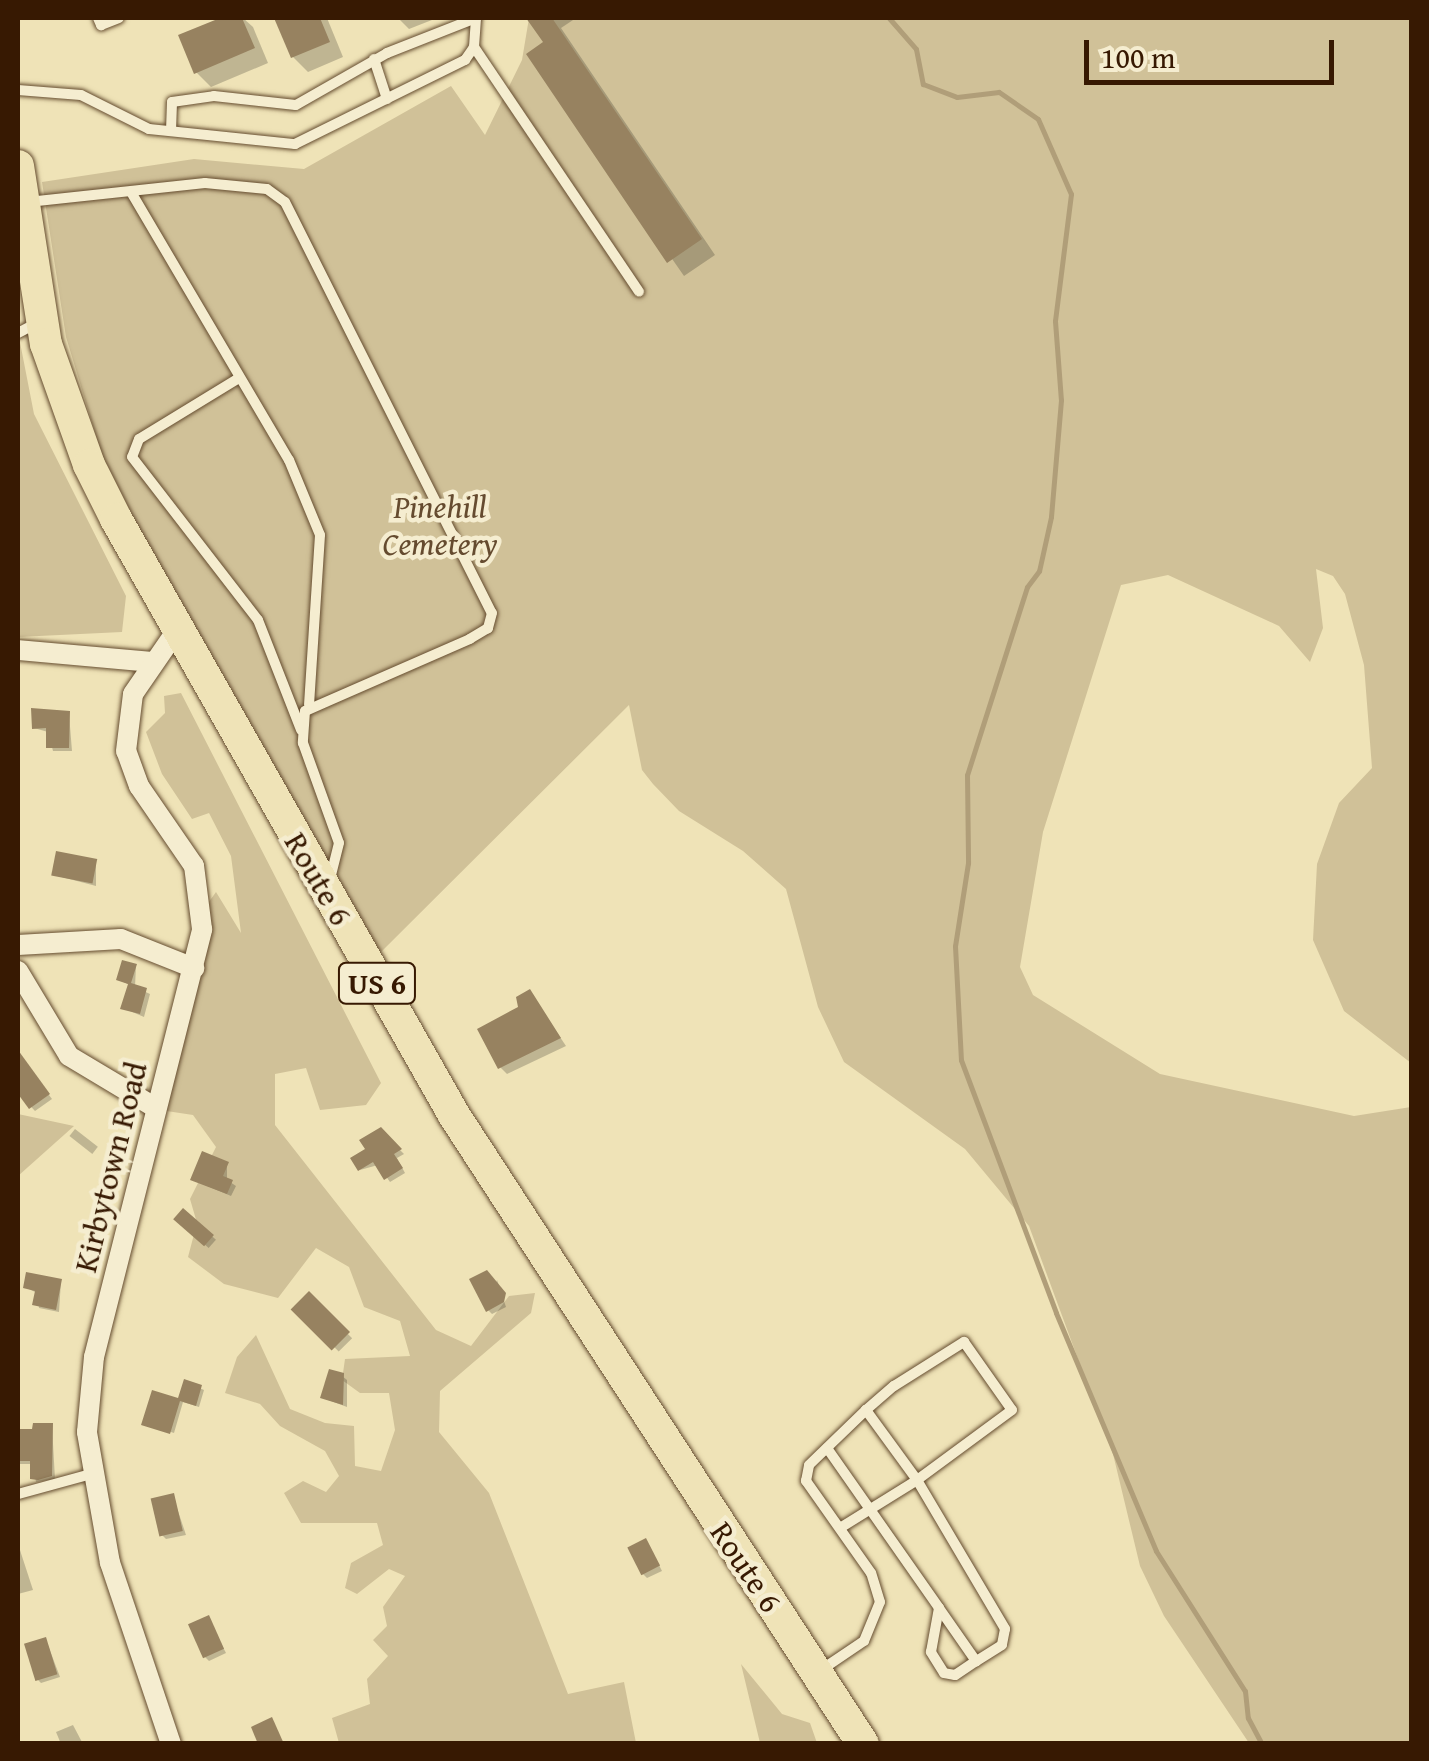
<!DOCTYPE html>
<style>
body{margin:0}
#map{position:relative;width:1429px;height:1761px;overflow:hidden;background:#efe3b7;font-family:"Gentium Book Plus",serif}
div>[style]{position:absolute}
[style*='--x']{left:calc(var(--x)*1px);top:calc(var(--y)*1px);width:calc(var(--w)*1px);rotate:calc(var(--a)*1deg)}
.green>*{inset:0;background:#d0c198}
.shadow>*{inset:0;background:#0003;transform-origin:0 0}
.stream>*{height:5px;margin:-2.5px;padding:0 2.5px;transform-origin:2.5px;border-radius:2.5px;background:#b09e79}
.building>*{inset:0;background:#978260;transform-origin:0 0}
.roads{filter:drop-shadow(0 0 2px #654c2f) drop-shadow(0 0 2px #654c2f)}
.service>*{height:10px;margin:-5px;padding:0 5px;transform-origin:5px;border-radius:5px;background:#f5edd0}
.minor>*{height:20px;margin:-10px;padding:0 10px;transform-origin:10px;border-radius:10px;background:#f5edd0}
.primary>*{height:32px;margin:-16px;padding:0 16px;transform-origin:16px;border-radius:16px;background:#efe3b7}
span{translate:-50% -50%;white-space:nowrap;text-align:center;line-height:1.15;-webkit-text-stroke:9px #f5edd0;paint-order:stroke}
.shield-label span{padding:2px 8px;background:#f5edd0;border:2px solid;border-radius:8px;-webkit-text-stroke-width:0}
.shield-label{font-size:30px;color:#371902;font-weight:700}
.park-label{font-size:32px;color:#654b2f;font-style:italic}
.street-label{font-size:32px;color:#371902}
.frame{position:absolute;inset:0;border:20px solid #371902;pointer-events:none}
.scale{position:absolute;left:1084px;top:40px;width:250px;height:45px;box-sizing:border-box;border:5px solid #371902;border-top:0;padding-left:12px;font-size:30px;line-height:35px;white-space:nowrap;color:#371902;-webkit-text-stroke:8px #f5edd0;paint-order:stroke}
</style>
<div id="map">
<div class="green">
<div style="clip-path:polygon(529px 18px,1411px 18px,1411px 1063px,1344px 1011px,1313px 940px,1317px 864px,1339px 803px,1372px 768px,1364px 665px,1345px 594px,1333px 576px,1316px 569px,1323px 628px,1310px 662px,1279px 626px,1168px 575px,1121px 585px,1043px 832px,1020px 967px,1033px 995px,1160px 1074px,1354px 1116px,1411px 1107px,1411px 1743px,1249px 1743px,1164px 1616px,1140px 1566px,1113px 1454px,1029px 1226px,965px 1149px,844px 1062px,818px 1007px,786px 889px,743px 851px,679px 811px,653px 784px,642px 770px,629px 705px,380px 953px,129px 513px,103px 459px,66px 337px,42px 182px,194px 159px,304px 169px,451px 86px,485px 135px,522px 60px)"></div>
<div style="clip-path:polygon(18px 332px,34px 414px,126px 596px,122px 632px,18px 637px)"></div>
<div style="clip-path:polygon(181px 693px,381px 1083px,366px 1105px,320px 1110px,306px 1068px,275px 1074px,275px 1125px,436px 1330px,471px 1346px,509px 1296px,535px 1293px,531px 1313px,440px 1391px,439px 1432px,489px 1493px,568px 1694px,624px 1682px,636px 1743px,339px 1743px,332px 1718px,370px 1704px,367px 1679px,388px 1656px,373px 1640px,387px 1626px,383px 1607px,405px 1576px,389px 1569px,357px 1594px,345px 1588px,351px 1563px,383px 1545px,377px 1523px,301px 1523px,284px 1493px,303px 1481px,326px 1492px,339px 1476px,325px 1451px,280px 1426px,260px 1404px,225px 1393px,237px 1357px,256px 1335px,290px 1409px,325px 1423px,354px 1426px,355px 1466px,381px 1471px,395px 1430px,389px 1393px,360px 1393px,342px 1380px,345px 1359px,410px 1356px,400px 1321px,364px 1307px,349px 1267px,316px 1248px,278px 1298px,224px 1284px,188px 1257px,197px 1223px,190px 1199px,216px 1147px,193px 1115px,160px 1110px,196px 920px,216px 892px,241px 933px,231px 856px,209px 813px,192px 819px,162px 774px,146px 732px,165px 713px,164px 696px)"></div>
<div style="clip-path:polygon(18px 1114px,74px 1126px,18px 1176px)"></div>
<div style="clip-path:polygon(741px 1664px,782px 1714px,810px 1723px,817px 1743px,760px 1743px)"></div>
</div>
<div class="shadow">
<div style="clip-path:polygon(227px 18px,243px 18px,253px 27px,268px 63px,211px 87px,196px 72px,181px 36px)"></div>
<div style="clip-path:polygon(277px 18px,327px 18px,343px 57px,308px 72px,293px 57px)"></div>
<div style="clip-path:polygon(398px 18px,437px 18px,409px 29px)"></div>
<div style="clip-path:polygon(529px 18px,576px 18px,561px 28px,715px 255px,684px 276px,530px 55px,546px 43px)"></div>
<div style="clip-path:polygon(69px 714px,72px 751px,53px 751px,48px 732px,34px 728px)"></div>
<div style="clip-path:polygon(96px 862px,96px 886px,54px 875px)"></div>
<div style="clip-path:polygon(136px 966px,135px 987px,150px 994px,144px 1017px,123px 1008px,130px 985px,119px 980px)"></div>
<div style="clip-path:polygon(530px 992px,566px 1046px,507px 1074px,500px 1067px)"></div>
<div style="clip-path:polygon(18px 1054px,52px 1099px,35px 1111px,18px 1093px)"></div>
<div style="left:75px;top:1129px;width:29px;height:9px;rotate:38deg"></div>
<div style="clip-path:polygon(380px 1130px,404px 1154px,397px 1158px,405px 1173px,390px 1182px,378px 1165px,360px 1170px)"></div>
<div style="clip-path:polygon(227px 1164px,227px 1180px,236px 1186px,231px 1196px,193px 1180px)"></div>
<div style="left:184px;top:1211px;width:43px;height:11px;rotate:42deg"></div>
<div style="clip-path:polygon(497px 1280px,506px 1307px,492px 1314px,488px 1310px)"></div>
<div style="clip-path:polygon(61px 1281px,59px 1312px,39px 1308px,37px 1293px,25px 1287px)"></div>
<div style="left:309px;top:1295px;width:61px;height:19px;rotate:45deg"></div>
<div style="clip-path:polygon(342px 1376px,347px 1380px,347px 1407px,323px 1398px)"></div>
<div style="clip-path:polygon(186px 1382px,204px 1390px,199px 1407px,183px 1402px,174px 1433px,144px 1423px,179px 1402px)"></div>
<div style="clip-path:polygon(52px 1426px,55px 1479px,36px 1482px,33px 1464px,18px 1464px,18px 1432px)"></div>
<div style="clip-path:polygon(173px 1496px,186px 1535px,166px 1539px,162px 1535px)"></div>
<div style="clip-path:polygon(18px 1544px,33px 1590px,18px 1594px)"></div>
<div style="clip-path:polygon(649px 1545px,662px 1571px,647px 1578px,643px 1574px)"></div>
<div style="clip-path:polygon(208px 1618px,226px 1653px,209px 1661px,205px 1657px)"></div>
<div style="clip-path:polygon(46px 1640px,60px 1677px,41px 1683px,37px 1679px)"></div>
<div style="clip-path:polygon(73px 1725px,83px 1744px,61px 1744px,56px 1732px)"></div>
</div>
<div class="stream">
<div style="--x:889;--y:18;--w:41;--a:48.9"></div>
<div style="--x:916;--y:49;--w:36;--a:79"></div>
<div style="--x:923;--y:84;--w:36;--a:21"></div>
<div style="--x:957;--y:97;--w:42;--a:-6.8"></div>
<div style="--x:999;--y:92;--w:47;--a:34.7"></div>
<div style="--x:1038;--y:119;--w:82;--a:66.3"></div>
<div style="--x:1071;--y:194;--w:128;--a:97.2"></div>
<div style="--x:1055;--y:321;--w:79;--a:85.7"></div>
<div style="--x:1061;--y:400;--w:117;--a:94.9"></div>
<div style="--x:1051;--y:517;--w:55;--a:102.5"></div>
<div style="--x:1039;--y:571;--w:20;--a:127"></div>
<div style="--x:1027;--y:587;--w:197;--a:107.7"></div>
<div style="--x:967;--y:775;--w:88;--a:89.3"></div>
<div style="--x:968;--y:863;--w:84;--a:98.9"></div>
<div style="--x:955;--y:946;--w:114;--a:87"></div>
<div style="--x:961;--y:1060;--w:270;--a:69.4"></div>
<div style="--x:1056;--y:1313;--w:258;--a:67.2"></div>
<div style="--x:1156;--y:1551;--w:166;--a:57.6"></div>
<div style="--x:1245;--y:1691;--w:27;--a:84"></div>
<div style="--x:1248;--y:1718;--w:30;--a:62"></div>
</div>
<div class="building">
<div style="clip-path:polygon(220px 18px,242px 18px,255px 48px,194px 74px,178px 35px)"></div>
<div style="clip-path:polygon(274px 18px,320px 18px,330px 42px,291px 58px)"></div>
<div style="clip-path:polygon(526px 18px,552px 18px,702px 239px,667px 263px,526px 54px,543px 42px)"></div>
<div style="clip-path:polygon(31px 708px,70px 711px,69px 748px,46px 748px,46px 728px,32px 729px)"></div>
<div style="left:56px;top:851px;width:42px;height:25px;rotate:11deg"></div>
<div style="clip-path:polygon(122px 960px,137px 964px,131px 983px,147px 988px,140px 1014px,120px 1009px,128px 984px,116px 980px)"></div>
<div style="clip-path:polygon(530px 989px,561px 1038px,498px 1069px,477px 1029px,518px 1007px,516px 997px)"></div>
<div style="clip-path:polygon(18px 1050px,50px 1094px,29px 1109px,18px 1094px)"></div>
<div style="clip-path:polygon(381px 1127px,402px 1149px,394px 1154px,403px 1168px,384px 1180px,373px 1162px,358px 1171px,350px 1158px,365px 1149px,359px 1140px)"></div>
<div style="clip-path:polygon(202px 1151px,229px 1162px,223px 1176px,233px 1180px,227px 1194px,190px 1180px)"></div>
<div style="left:183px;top:1208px;width:41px;height:15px;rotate:41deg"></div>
<div style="clip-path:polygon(487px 1270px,506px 1293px,504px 1302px,486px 1312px,469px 1279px)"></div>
<div style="clip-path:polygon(26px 1272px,62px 1279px,56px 1310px,32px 1305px,35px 1291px,23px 1288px)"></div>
<div style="left:309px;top:1291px;width:58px;height:26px;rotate:45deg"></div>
<div style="clip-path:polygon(329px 1369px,344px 1373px,343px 1405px,320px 1398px)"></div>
<div style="clip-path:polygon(184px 1379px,202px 1385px,196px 1406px,180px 1401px,170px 1434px,141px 1425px,152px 1390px,178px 1398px)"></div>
<div style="clip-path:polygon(33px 1423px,53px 1423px,52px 1476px,38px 1480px,30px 1479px,30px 1461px,18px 1461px,18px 1429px,32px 1429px)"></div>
<div style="left:174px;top:1493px;width:39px;height:24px;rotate:77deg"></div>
<div style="left:646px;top:1538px;width:31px;height:21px;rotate:63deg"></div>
<div style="left:209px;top:1615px;width:37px;height:23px;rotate:66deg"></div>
<div style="left:46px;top:1637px;width:39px;height:23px;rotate:73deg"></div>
<div style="clip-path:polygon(272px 1717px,284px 1744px,258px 1744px,251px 1727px)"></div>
</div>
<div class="roads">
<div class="service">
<div style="--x:98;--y:18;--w:8;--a:67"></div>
<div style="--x:101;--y:25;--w:19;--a:-21"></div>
<div style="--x:474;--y:47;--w:295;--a:56"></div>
<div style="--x:374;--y:59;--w:42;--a:72"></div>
<div style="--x:18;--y:90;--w:63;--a:4.5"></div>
<div style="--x:81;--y:95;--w:76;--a:26.6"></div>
<div style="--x:149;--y:129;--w:147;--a:5.9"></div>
<div style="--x:295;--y:144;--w:190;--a:-26.3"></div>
<div style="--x:465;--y:60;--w:16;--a:-55"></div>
<div style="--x:474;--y:47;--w:29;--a:-86"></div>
<div style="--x:171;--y:131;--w:29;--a:-88"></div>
<div style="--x:172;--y:102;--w:42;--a:-8.1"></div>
<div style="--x:214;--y:96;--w:82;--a:6.3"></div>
<div style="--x:296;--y:105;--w:105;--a:-29.7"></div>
<div style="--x:387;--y:53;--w:96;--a:-21.5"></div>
<div style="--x:131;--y:192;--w:311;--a:59.5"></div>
<div style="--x:289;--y:460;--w:81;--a:67.5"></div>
<div style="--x:320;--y:535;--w:170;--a:93.7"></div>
<div style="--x:28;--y:202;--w:178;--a:-6.1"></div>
<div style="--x:205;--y:183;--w:62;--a:5.5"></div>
<div style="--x:267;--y:189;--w:22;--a:36"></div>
<div style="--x:285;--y:202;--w:460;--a:63.3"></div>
<div style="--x:492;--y:613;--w:16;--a:105"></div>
<div style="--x:488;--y:628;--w:21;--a:149"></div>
<div style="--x:470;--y:639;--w:180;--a:156.4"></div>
<div style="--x:305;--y:711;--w:32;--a:94"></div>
<div style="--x:303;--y:743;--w:106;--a:70.2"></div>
<div style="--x:339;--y:843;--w:37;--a:104"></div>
<div style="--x:18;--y:333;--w:24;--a:-28"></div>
<div style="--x:239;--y:378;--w:117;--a:148.6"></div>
<div style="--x:139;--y:439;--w:19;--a:111"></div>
<div style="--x:132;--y:457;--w:206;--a:52.3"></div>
<div style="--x:258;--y:620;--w:118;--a:68.6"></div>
<div style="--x:827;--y:1448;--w:195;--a:55"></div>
<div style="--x:939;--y:1608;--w:65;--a:55.1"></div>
<div style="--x:976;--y:1661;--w:25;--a:146"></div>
<div style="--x:955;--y:1675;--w:11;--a:-170"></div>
<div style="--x:944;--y:1673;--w:25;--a:-122"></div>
<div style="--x:931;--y:1652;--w:45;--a:-79.7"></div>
<div style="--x:18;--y:1494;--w:76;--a:-15.3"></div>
<div style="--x:840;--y:1528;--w:91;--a:-31.9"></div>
<div style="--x:917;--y:1480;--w:173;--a:59.4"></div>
<div style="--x:1005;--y:1629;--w:16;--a:101"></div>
<div style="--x:1002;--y:1645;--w:31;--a:148"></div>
<div style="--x:821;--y:1670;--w:52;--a:-34"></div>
<div style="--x:864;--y:1641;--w:42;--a:-67.7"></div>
<div style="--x:880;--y:1602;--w:30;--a:-107"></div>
<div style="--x:871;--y:1573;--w:113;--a:-125.2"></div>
<div style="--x:806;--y:1481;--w:16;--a:-79"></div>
<div style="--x:809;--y:1465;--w:79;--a:-44"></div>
<div style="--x:866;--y:1410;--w:37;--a:-41"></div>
<div style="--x:894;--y:1386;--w:83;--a:-32.2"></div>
<div style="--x:964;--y:1342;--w:83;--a:54.8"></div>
<div style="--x:1012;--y:1410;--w:118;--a:143.6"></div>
<div style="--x:917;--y:1480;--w:87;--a:-126.1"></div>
</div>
<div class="minor">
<div style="--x:18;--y:650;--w:136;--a:5.1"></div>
<div style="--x:18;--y:945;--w:103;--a:-3.3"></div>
<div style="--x:121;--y:939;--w:79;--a:21.7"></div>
<div style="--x:18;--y:971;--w:99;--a:59"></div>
<div style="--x:69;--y:1056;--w:101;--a:30.9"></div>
<div style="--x:171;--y:1744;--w:191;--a:-108.6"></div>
<div style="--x:110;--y:1563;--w:133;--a:-100"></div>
<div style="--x:87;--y:1432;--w:75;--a:-84.7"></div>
<div style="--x:94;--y:1357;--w:441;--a:-75.8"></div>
<div style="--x:202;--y:929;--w:64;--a:-97.2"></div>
<div style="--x:194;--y:866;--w:97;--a:-124.5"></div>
<div style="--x:139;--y:786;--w:37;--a:-110"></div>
<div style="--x:126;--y:751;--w:57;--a:-83"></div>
<div style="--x:133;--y:694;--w:78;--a:-55.5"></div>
</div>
<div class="primary">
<div style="--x:18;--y:166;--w:180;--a:81.1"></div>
<div style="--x:46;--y:344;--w:128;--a:70.4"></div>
<div style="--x:89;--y:465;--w:60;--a:63.4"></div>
<div style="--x:116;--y:519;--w:685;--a:60.44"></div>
<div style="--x:454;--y:1115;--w:750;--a:56.97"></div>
</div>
</div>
<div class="shield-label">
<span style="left:377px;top:983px">US 6</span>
</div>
<div class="park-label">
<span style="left:440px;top:526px">Pinehill<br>Cemetery</span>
</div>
<div class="street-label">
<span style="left:318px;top:879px;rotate:60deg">Route 6</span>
<span style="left:111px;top:1167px;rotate:-76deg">Kirbytown Road</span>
<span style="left:746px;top:1567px;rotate:56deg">Route 6</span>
</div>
<div class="frame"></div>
<div class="scale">100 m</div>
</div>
